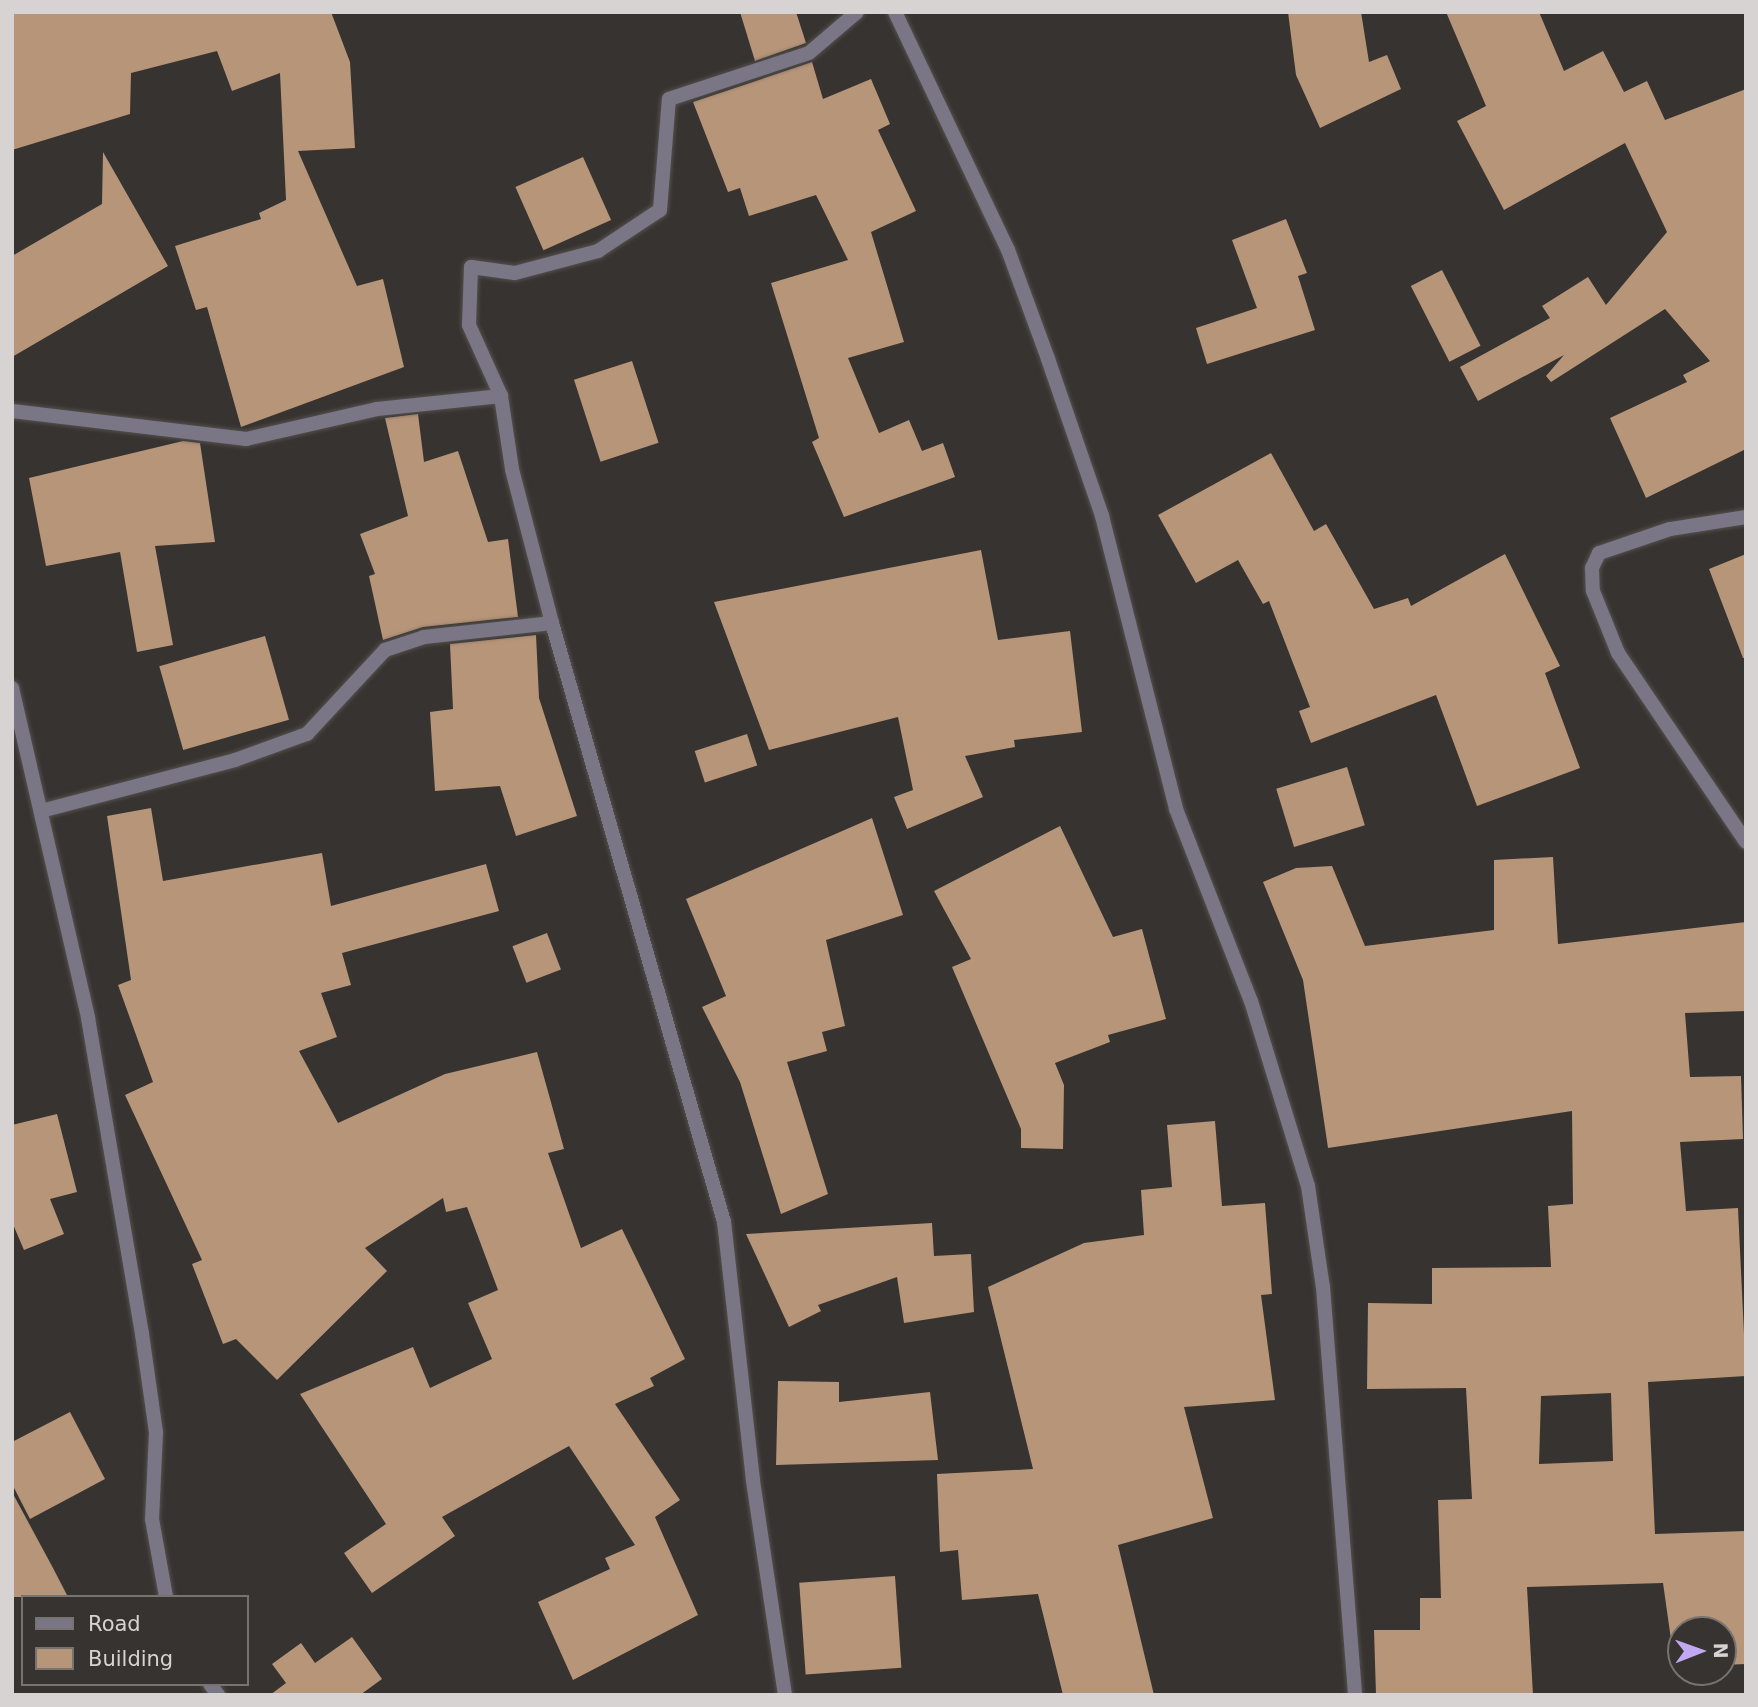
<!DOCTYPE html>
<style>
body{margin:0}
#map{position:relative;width:1758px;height:1707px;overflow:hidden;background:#373330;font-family:"DejaVu Sans",sans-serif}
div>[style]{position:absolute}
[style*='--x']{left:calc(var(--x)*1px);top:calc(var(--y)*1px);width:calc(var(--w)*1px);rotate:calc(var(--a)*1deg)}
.building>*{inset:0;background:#b79579;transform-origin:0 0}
.roads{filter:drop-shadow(0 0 2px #54504d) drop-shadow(0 0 2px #54504d)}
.minor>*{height:14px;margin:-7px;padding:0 7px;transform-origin:7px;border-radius:7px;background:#7b7686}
span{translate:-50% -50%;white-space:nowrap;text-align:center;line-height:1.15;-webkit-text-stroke:7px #373330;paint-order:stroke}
.frame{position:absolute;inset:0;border:14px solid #d6d3d2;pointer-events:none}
.legend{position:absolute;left:21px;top:1595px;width:228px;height:91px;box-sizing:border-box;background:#373330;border:2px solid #777371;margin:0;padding:9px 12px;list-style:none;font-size:21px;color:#d6d3d2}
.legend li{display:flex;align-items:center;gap:14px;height:35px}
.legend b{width:35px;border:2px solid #777371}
.north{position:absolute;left:1667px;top:1616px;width:70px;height:70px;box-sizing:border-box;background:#373330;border:2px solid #777371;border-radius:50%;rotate:89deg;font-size:19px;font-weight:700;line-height:28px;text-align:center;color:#d6d3d2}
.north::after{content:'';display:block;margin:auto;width:24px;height:32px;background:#c0a8f3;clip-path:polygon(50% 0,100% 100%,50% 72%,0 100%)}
</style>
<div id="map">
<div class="building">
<div style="clip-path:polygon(12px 12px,331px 12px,350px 62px,355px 148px,298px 151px,357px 286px,383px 279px,404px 367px,241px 427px,207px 307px,196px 310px,175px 246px,261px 219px,259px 213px,286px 200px,280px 73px,232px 91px,217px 51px,131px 73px,130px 114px,12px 150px)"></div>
<div style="clip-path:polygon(740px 12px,796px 12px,806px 43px,755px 61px)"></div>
<div style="clip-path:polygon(1288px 12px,1361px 12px,1369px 62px,1387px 55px,1401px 89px,1320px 128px,1296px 75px)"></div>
<div style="clip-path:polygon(1446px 12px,1539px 12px,1564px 71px,1603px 51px,1624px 92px,1647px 81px,1665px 120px,1746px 89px,1746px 449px,1646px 498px,1610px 418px,1687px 382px,1683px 375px,1710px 361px,1665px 309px,1551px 382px,1546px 376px,1564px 355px,1478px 401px,1460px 367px,1550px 318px,1542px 306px,1588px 277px,1606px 305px,1667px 232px,1625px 143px,1504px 210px,1457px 121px,1486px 106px)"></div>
<div style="clip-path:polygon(812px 62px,823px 99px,871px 79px,890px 124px,878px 130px,916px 211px,871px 232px,904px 342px,848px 358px,879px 433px,909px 420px,922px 451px,943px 443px,955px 477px,844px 517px,812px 442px,819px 438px,771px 283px,848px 260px,816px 195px,749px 216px,740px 188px,728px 192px,693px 102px)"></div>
<div style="clip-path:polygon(103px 152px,168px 266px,12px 357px,12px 256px,102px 204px)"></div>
<div style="left:583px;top:157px;width:69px;height:74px;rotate:66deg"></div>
<div style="clip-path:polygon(1286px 219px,1307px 273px,1298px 276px,1315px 330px,1207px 364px,1196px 328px,1257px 308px,1232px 240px)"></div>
<div style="left:1442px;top:270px;width:85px;height:35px;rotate:63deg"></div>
<div style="left:632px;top:361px;width:86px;height:61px;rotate:72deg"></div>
<div style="clip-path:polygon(418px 414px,424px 462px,458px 451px,488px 542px,508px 539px,518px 617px,423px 627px,383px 640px,369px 576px,375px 574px,360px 534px,408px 516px,385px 418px)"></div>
<div style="clip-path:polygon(183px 441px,200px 443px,215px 542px,155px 546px,173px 645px,137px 652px,120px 552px,46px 566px,29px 478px)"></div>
<div style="clip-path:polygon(1271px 453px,1314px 531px,1326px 524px,1374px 609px,1408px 598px,1411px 606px,1505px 554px,1560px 666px,1545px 673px,1580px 768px,1477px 806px,1436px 695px,1311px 743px,1299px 711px,1310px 707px,1269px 601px,1263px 604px,1238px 560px,1196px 583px,1158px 515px)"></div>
<div style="clip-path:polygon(981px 550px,998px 640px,1070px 631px,1082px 732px,1014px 740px,1015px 747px,965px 756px,983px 797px,907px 829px,894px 797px,913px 790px,898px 717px,769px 750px,714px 602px)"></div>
<div style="clip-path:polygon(1746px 554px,1746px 658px,1743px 658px,1709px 569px)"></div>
<div style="clip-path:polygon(536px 635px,539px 698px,577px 816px,516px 836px,500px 786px,435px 791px,430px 712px,453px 709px,450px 644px)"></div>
<div style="left:265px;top:636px;width:87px;height:110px;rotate:74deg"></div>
<div style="left:747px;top:734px;width:33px;height:55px;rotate:72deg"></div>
<div style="left:1347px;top:767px;width:61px;height:74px;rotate:73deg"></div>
<div style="clip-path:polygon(151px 808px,163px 881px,322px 853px,331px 906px,486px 864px,499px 911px,342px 953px,351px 985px,321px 993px,337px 1037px,299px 1051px,338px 1123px,445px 1074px,537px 1052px,564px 1149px,548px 1153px,581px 1248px,622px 1229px,685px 1359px,650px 1378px,654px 1386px,615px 1404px,680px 1500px,655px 1517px,698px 1615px,573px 1680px,538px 1602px,610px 1569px,605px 1558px,635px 1545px,569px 1446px,442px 1517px,455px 1536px,372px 1593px,344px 1553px,386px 1524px,300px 1394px,413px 1347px,430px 1388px,492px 1359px,468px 1303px,498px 1290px,467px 1207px,446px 1212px,443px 1198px,365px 1248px,387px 1271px,277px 1380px,236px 1339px,223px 1344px,192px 1264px,202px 1260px,125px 1095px,153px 1082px,118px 985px,131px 980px,107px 816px)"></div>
<div style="clip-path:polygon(872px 818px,903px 915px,826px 940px,845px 1026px,822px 1032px,827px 1051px,787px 1062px,828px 1194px,781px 1214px,740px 1082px,702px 1007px,726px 996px,686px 899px)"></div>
<div style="clip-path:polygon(1060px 826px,1113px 937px,1142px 929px,1166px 1019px,1108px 1035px,1110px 1042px,1055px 1063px,1064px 1085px,1063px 1149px,1021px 1148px,1021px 1129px,952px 967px,971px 959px,934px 891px)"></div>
<div style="clip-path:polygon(evenodd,1553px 857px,1558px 944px,1746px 922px,1746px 1011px,1685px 1013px,1690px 1077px,1741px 1076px,1743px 1139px,1680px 1142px,1686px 1211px,1738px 1208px,1746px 1376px,1648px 1382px,1655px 1534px,1746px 1531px,1746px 1664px,1723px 1665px,1723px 1630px,1681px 1630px,1681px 1668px,1675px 1668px,1663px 1583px,1527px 1587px,1533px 1695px,1376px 1695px,1374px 1630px,1420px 1630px,1420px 1598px,1441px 1598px,1438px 1500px,1472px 1499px,1466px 1388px,1367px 1389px,1368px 1303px,1432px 1304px,1432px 1268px,1551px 1267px,1548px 1206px,1573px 1204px,1572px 1111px,1328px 1148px,1303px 980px,1263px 882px,1296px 868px,1332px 866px,1365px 946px,1494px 930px,1494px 860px,1553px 857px,1611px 1393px,1613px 1461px,1539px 1464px,1541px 1396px,1611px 1393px)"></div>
<div style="left:547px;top:933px;width:39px;height:37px;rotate:69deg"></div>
<div style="clip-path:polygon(57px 1114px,77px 1192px,50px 1199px,64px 1234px,24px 1250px,12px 1222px,12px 1125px)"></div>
<div style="clip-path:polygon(1215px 1121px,1222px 1206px,1265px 1203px,1272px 1294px,1261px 1295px,1275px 1400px,1184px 1407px,1213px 1518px,1118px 1545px,1154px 1695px,1063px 1695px,1038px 1594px,962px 1600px,958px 1550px,940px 1552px,937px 1474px,1033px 1469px,988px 1287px,1084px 1243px,1144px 1235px,1141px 1190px,1172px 1187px,1167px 1125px)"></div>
<div style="clip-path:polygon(932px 1223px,934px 1256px,971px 1254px,974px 1312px,904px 1323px,897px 1277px,818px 1305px,821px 1311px,789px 1327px,746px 1234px)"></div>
<div style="clip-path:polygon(778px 1381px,839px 1382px,839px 1402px,930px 1392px,938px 1460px,776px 1465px)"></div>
<div style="clip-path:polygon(70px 1412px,105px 1479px,30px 1519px,12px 1484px,12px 1442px)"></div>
<div style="clip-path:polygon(12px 1492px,53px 1568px,68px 1597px,12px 1597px)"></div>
<div style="left:895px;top:1576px;width:92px;height:96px;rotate:86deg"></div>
<div style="clip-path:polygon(352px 1637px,382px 1679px,360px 1695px,270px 1695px,286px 1683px,272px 1664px,301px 1643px,315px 1663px)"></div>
</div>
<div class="roads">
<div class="minor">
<div style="--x:895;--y:12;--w:263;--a:64.6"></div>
<div style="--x:1008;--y:250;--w:116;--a:69.8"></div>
<div style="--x:1048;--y:359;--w:166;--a:71"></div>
<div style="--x:1102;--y:516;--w:302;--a:75.8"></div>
<div style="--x:1176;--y:809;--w:206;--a:68.7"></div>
<div style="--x:1251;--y:1001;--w:194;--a:72.9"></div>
<div style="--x:1308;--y:1186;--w:102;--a:81.6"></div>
<div style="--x:1323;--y:1287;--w:409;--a:85.5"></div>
<div style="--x:12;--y:411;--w:236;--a:6.8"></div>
<div style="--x:246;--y:439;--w:134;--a:-12.9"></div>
<div style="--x:377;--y:409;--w:125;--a:-6"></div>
<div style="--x:1746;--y:517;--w:77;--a:171"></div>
<div style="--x:1670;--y:529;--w:75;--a:161.3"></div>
<div style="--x:1599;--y:553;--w:17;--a:115"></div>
<div style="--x:1592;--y:568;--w:23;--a:88"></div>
<div style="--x:1593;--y:591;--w:67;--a:68"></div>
<div style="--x:1618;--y:653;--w:228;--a:55.9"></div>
<div style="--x:12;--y:688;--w:339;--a:77"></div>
<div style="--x:88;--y:1018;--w:321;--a:80.3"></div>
<div style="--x:142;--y:1334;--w:99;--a:81.9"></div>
<div style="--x:156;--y:1432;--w:87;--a:92.6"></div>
<div style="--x:152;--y:1519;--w:79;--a:79.8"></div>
<div style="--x:41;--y:811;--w:201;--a:-14.7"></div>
<div style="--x:235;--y:760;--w:77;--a:-19.9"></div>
<div style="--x:307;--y:734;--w:115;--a:-47.1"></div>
<div style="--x:385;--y:650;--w:41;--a:-18.4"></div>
<div style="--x:424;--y:637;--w:129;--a:-6.2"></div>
<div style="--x:210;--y:1684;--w:14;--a:54"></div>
<div style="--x:785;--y:1695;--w:217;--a:-98.5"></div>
<div style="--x:753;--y:1480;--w:260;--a:-96.4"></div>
<div style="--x:724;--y:1222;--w:623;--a:-106.02"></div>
<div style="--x:552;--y:623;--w:159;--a:-104.6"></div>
<div style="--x:512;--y:469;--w:74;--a:-98.6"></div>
<div style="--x:501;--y:396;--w:78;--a:-114.3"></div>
<div style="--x:469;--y:325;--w:58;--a:-88"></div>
<div style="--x:471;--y:267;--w:44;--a:7.8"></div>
<div style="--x:515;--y:273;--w:86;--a:-14.8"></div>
<div style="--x:598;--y:251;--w:74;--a:-33.5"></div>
<div style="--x:660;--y:210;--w:111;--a:-85.4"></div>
<div style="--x:669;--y:99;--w:147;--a:-18.2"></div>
<div style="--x:809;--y:53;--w:63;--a:-40.5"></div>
</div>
</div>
<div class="frame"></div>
<ul class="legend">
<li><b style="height:9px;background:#7b7686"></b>Road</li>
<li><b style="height:19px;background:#b79579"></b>Building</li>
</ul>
<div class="north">N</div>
</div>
